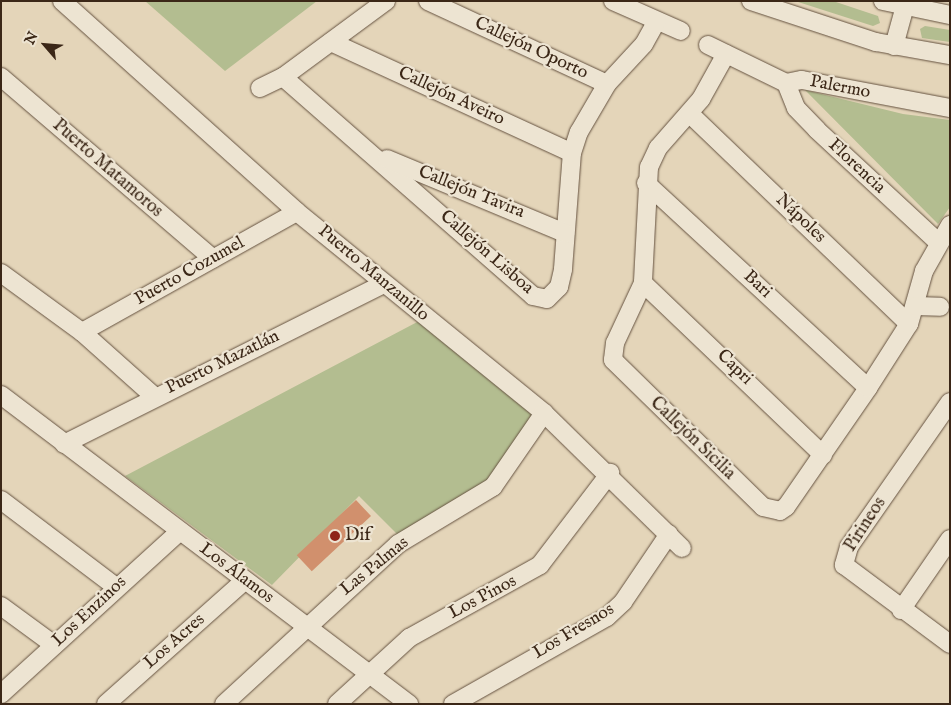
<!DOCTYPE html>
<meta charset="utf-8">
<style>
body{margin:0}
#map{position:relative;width:951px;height:705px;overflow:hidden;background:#e4d5b9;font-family:"IM FELL English",serif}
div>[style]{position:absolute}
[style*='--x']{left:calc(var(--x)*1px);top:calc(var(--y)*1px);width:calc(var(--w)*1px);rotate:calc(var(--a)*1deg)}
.green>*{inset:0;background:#b3bd90}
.building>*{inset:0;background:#d1906d;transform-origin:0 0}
.roads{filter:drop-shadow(0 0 1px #655240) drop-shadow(0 0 1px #655240)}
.minor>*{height:18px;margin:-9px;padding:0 9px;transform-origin:9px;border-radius:9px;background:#ede4d2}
.dots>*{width:14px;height:14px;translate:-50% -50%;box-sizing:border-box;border:2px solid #ede4d2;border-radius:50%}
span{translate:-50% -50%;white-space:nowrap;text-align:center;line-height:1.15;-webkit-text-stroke:4.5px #ede4d2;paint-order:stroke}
.street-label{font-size:18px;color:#3b2717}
.poi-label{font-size:18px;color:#3b2717}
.left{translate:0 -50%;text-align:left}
.frame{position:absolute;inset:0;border:2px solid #3b2717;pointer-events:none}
.north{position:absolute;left:20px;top:20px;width:50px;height:50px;-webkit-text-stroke:4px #ede4d2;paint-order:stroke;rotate:297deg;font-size:14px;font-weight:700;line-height:20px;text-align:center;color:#3b2717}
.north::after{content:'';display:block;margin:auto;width:18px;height:22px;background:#3b2717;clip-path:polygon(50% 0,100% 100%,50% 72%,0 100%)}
</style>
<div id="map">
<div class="green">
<div style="clip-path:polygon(145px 1px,317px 1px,225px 71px)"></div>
<div style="clip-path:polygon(795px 1px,833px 1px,878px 16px,880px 23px,873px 26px)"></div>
<div style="clip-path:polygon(925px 26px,950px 30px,950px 42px,922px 38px,920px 29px)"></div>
<div style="clip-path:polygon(805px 90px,903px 114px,950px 120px,950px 207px,938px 224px)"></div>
<div style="clip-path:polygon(421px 320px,537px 411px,494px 484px,401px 538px,359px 496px,272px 585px,125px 476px)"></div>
</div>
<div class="building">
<div style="left:356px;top:500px;width:22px;height:81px;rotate:47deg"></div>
</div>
<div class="roads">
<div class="minor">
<div style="--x:62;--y:1;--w:316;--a:41.9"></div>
<div style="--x:297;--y:212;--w:318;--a:39.1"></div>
<div style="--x:544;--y:413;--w:193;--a:44.4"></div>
<div style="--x:428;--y:1;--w:197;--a:24.9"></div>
<div style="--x:613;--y:1;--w:74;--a:23.8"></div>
<div style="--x:751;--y:1;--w:132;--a:18.2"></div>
<div style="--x:876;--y:42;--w:75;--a:10"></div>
<div style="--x:883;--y:1;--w:68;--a:11.8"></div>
<div style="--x:331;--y:42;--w:265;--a:24.7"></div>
<div style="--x:708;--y:45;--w:87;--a:26"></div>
<div style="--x:786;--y:83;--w:16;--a:-11"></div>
<div style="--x:802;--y:80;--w:151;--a:10.7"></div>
<div style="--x:894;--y:46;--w:41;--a:-74.6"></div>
<div style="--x:726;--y:54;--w:51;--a:119.1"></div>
<div style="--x:701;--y:99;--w:65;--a:131.3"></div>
<div style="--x:658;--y:148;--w:21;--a:115"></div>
<div style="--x:649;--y:167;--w:116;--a:93"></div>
<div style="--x:643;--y:283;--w:66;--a:115"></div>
<div style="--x:615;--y:343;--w:17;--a:97"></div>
<div style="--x:613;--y:360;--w:210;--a:44.4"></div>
<div style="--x:763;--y:507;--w:17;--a:13"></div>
<div style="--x:780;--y:511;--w:7;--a:-34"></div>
<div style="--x:786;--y:507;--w:145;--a:-55.4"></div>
<div style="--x:868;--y:388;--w:76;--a:-57.4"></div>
<div style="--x:909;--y:324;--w:55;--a:-74.2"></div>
<div style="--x:924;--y:271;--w:53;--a:-60.5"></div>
<div style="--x:1;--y:77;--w:279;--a:40.6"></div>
<div style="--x:283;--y:77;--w:332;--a:41.2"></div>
<div style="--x:533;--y:296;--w:14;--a:12"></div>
<div style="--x:547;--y:299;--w:17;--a:-45"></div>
<div style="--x:559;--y:287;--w:18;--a:-77"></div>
<div style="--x:563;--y:269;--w:116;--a:-85.6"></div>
<div style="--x:572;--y:153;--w:22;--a:-72"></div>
<div style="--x:579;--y:132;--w:56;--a:-59.7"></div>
<div style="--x:607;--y:84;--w:54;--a:-47.2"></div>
<div style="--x:644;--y:44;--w:26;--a:-61"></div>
<div style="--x:786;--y:83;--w:27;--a:68"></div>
<div style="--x:796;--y:108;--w:30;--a:46"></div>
<div style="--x:817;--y:130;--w:165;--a:42.8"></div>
<div style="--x:260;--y:88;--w:25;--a:-26"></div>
<div style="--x:283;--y:77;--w:128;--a:-36.4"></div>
<div style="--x:690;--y:114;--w:303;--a:43.8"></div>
<div style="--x:387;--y:159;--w:193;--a:22.6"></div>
<div style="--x:646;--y:183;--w:302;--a:42.7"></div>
<div style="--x:1;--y:273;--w:100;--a:36.1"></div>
<div style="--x:82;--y:332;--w:98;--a:41.7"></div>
<div style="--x:643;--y:283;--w:249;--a:43.7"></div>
<div style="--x:916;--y:306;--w:24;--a:2"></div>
<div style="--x:82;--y:332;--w:246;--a:-29.2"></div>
<div style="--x:1;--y:395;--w:512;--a:37.14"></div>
<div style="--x:950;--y:402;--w:177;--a:124.9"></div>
<div style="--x:849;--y:547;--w:19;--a:106"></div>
<div style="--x:844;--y:565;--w:132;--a:36.7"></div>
<div style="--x:64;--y:444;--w:357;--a:-26.6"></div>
<div style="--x:1;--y:500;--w:144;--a:37.1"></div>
<div style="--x:1;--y:606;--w:66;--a:36.3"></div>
<div style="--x:901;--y:610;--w:86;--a:-55.4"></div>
<div style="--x:1;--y:694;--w:242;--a:-42.3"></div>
<div style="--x:106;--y:704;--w:185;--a:-41.7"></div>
<div style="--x:224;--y:704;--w:236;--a:-42.6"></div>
<div style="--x:398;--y:544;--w:111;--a:-31"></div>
<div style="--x:493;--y:487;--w:90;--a:-55.4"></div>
<div style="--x:337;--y:704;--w:98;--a:-42.5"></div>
<div style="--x:409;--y:638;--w:150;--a:-29.1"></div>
<div style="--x:540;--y:565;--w:116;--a:-52.7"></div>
<div style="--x:453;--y:704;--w:177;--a:-29.5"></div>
<div style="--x:607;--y:617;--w:22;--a:-43"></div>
<div style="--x:623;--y:602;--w:82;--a:-55.9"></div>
</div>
</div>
<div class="dots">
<div style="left:335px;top:536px;background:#8f2418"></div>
</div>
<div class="street-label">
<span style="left:531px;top:49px;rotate:25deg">Callejón Oporto</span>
<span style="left:840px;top:88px;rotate:11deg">Palermo</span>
<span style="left:451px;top:97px;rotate:25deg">Callejón Aveiro</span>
<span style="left:856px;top:167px;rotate:43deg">Florencia</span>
<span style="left:107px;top:169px;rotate:41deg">Puerto Matamoros</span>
<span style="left:471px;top:193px;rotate:22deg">Callejón Tavira</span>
<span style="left:800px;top:219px;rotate:44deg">Nápoles</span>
<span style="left:486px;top:253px;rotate:41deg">Callejón Lisboa</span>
<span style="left:190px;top:272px;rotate:-29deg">Puerto Cozumel</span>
<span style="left:373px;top:274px;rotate:40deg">Puerto Manzanillo</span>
<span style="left:757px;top:285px;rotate:43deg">Bari</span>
<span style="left:223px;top:363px;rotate:-26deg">Puerto Mazatlán</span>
<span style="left:734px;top:368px;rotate:44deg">Capri</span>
<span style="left:692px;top:439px;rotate:44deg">Callejón Sicilia</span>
<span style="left:866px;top:525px;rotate:-57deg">Pirineos</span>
<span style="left:375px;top:567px;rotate:-39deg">Las Palmas</span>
<span style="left:236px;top:574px;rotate:37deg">Los Álamos</span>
<span style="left:483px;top:598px;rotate:-28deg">Los Pinos</span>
<span style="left:90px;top:612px;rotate:-43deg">Los Enzinos</span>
<span style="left:574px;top:632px;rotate:-31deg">Los Fresnos</span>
<span style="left:175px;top:642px;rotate:-41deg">Los Acres</span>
</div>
<div class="poi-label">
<span class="left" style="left:345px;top:536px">Dif</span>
</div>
<div class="frame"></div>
<div class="north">N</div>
</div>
